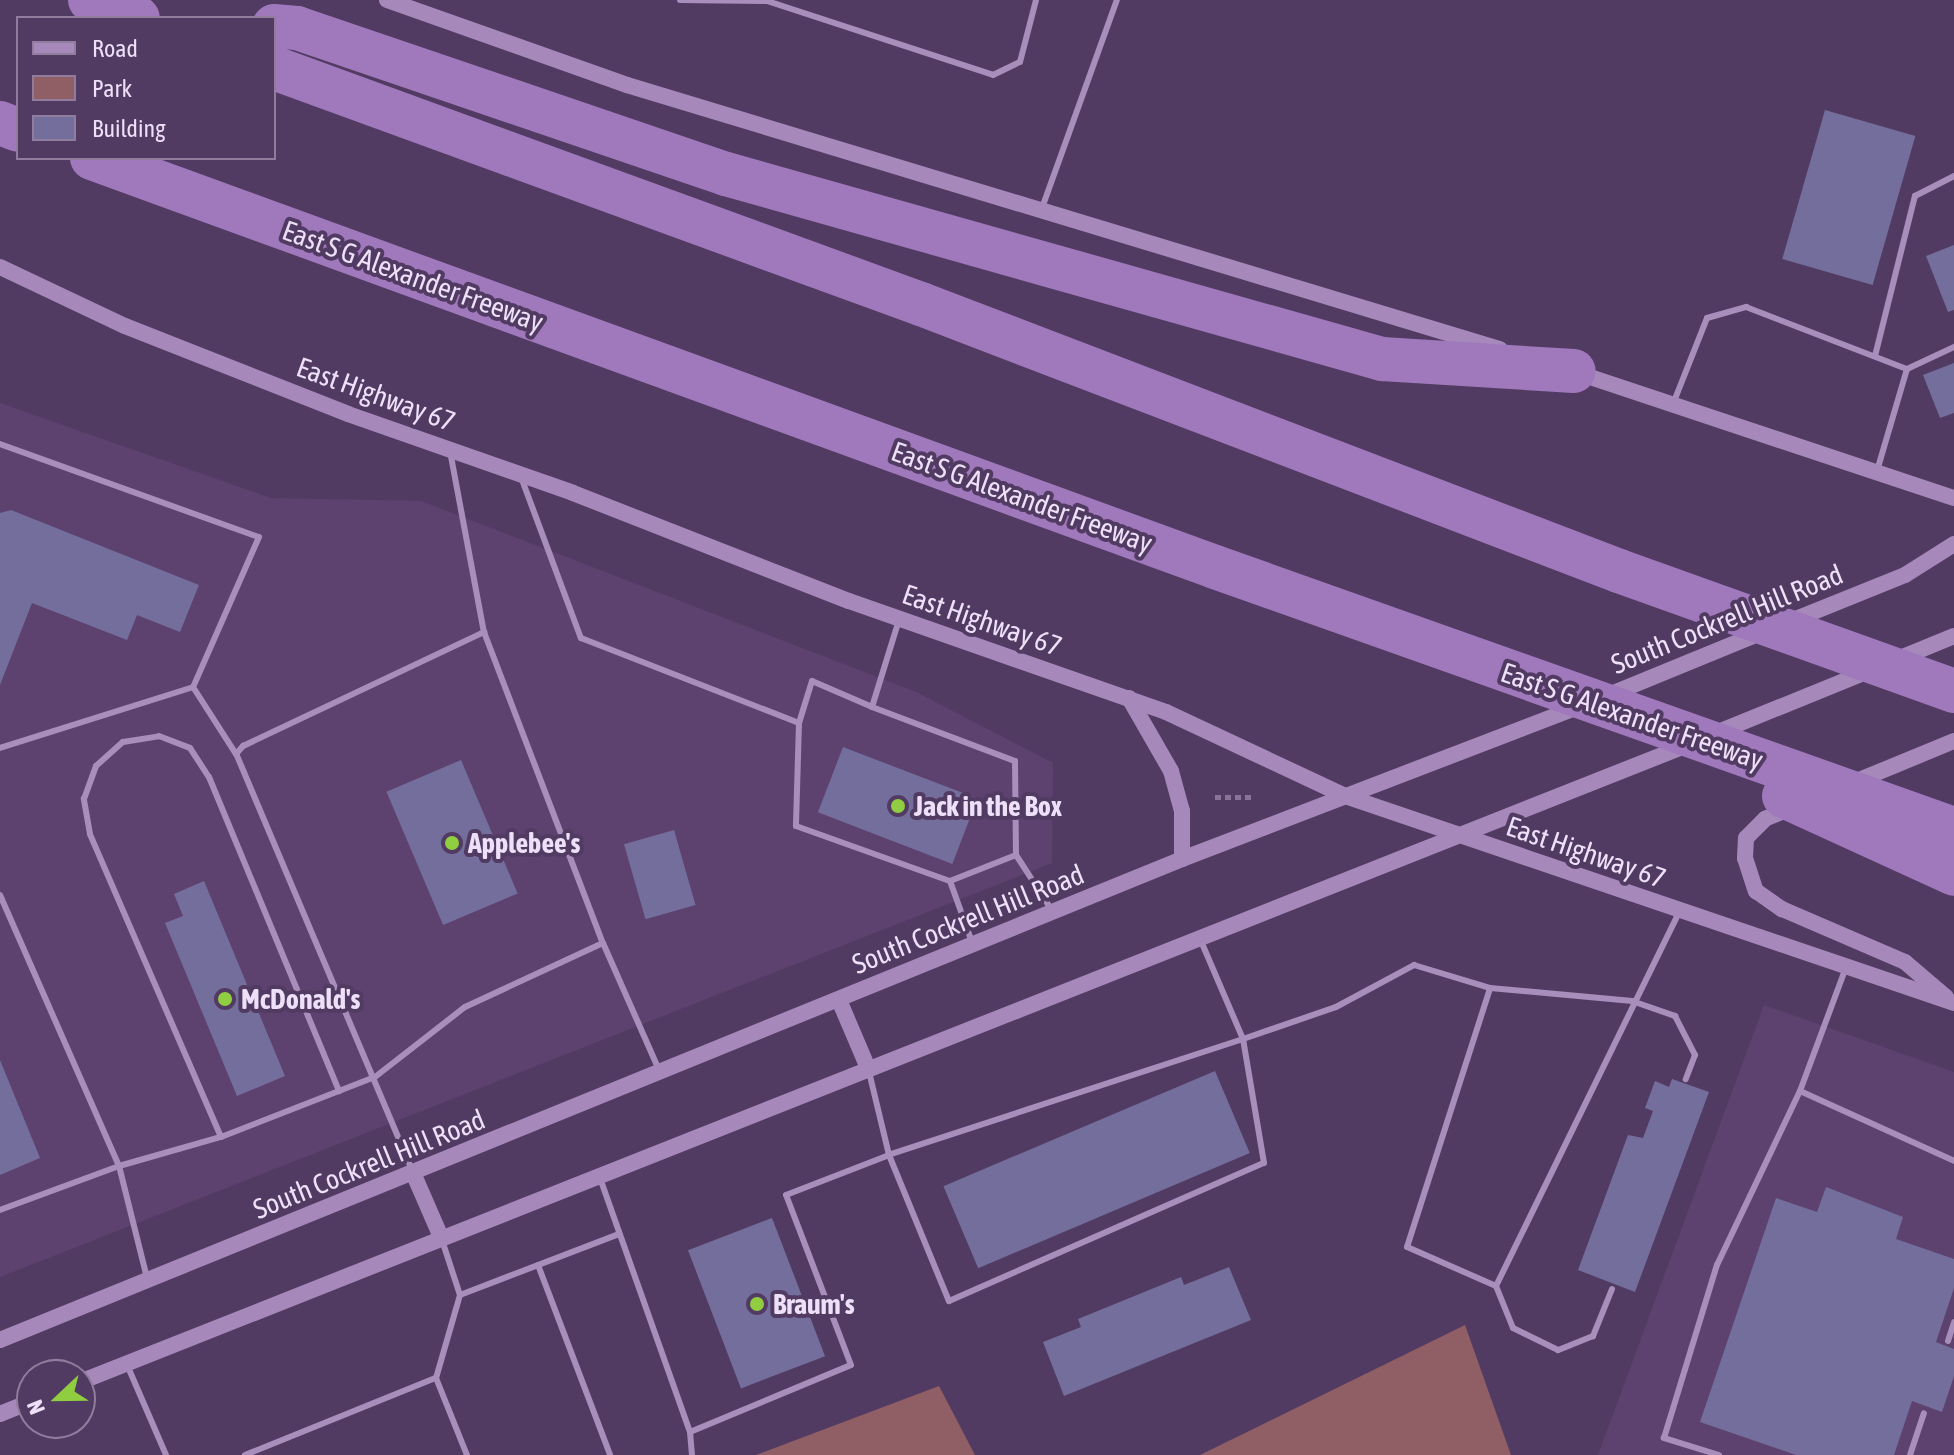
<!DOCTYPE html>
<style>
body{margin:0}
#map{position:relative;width:1954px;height:1455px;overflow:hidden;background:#523b62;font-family:"Asap Condensed",sans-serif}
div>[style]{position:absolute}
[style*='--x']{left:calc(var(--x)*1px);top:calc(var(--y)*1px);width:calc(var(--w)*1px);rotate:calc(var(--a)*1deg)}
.built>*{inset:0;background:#5d4270}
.green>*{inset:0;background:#905e65}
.building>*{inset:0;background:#746e9c;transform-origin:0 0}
.path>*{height:5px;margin-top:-2.5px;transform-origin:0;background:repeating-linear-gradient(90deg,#877496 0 6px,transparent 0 10px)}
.lane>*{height:6px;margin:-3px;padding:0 3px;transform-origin:3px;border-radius:3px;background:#a88fbb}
.secondary>*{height:16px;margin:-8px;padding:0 8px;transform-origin:8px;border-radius:8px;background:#a688bb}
.highway>*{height:44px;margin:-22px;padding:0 22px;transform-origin:22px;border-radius:22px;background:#a078bc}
.dots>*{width:22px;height:22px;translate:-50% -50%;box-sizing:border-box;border:4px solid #523b62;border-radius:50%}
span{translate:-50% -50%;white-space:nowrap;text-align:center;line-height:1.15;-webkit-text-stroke:8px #523b62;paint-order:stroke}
.street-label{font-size:28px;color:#ede0f8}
.poi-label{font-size:28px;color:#ede0f8;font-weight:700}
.left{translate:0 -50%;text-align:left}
.legend{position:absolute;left:16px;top:16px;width:260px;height:144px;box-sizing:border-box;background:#523b62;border:2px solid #907d9e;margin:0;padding:10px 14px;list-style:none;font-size:24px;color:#ede0f8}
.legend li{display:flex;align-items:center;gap:16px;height:40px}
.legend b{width:40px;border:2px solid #907d9e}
.north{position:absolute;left:16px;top:1359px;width:80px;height:80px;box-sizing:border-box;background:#523b62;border:2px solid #907d9e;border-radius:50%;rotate:248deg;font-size:22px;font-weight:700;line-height:32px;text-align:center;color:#ede0f8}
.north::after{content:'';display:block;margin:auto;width:28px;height:36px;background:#90cd41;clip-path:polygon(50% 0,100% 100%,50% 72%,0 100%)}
</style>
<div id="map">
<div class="built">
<div style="clip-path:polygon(0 403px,271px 498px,421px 501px,916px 692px,1053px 763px,1052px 863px,0 1277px)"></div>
<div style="clip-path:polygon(1764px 1005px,1954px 1072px,1954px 1455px,1598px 1455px)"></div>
</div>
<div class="green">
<div style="clip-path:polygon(1465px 1325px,1511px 1455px,1200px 1455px)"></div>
<div style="clip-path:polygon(939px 1386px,975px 1455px,756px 1455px)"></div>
</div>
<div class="building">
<div style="left:1825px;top:110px;width:94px;height:155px;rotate:16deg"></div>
<div style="clip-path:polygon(1954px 245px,1954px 310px,1948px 312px,1926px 256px)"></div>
<div style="clip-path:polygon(1954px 363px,1954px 413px,1940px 418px,1923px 375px)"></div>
<div style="clip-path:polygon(11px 510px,199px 585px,180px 632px,137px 615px,127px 640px,32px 603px,0 685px,0 513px)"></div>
<div style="left:843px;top:747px;width:144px;height:70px;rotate:21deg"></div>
<div style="left:461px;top:760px;width:145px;height:81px;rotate:67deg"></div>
<div style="left:674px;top:830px;width:78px;height:52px;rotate:74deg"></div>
<div style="clip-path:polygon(204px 881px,285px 1076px,237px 1096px,165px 923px,183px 916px,174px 894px)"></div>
<div style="clip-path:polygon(0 1060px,40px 1158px,0 1175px)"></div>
<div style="left:1215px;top:1071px;width:89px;height:295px;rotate:67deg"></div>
<div style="clip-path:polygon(1672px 1079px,1709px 1092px,1635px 1292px,1578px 1270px,1628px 1135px,1643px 1138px,1653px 1111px,1645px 1108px,1655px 1081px,1669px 1087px)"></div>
<div style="clip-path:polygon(1826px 1187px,1903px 1217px,1896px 1239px,1954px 1259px,1954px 1288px,1936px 1342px,1954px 1349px,1954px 1376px,1942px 1412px,1912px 1401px,1894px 1455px,1796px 1455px,1700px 1422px,1776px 1198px,1817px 1212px)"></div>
<div style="left:772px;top:1218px;width:148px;height:90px;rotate:69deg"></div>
<div style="clip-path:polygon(1229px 1267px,1251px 1320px,1064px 1396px,1043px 1342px,1081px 1327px,1078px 1319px,1181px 1277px,1184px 1285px)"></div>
</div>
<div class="path">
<div style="--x:1215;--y:797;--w:36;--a:0"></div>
</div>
<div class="lane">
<div style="--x:680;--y:0;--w:87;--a:0.7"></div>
<div style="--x:767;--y:1;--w:238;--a:18.1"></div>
<div style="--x:993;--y:75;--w:30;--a:-26"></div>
<div style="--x:1020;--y:62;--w:64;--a:-75.5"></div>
<div style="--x:1042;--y:208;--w:221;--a:-70.2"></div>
<div style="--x:1875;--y:356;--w:165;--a:-76"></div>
<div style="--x:1915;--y:196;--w:44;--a:-27.1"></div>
<div style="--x:1907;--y:369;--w:52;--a:-25.1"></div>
<div style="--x:1673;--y:404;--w:92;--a:-68.4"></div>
<div style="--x:1707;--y:318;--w:41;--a:-15.8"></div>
<div style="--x:1746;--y:307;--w:173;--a:21.1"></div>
<div style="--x:1907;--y:369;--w:106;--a:106.4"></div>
<div style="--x:0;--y:444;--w:275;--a:19.8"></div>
<div style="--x:259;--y:537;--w:164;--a:113.7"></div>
<div style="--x:193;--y:687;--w:80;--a:57.3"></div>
<div style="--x:450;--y:451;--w:184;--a:79.4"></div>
<div style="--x:521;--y:477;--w:172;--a:69.6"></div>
<div style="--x:581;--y:638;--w:234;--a:21.3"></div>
<div style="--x:799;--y:723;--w:103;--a:91.7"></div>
<div style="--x:796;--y:826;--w:164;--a:19.7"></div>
<div style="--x:950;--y:881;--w:65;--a:70.2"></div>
<div style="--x:872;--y:707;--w:153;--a:20.7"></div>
<div style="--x:1015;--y:761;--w:94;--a:89.4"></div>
<div style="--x:1016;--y:855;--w:71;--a:158.5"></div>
<div style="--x:799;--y:723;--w:44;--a:-72.8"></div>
<div style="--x:812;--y:681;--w:65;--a:23.4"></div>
<div style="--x:872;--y:707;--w:91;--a:-72.8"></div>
<div style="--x:0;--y:748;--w:202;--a:-17.5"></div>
<div style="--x:1016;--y:855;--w:64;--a:57.1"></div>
<div style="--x:0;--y:895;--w:296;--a:66.3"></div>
<div style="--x:119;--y:1166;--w:127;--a:159.7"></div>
<div style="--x:1201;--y:941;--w:107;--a:66.8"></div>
<div style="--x:1243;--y:1039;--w:373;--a:161.9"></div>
<div style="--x:889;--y:1155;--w:158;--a:67.7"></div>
<div style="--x:949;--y:1301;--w:344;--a:-23.7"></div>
<div style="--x:1264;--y:1163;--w:126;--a:-99.6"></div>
<div style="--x:1243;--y:1039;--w:98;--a:-19"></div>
<div style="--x:1336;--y:1007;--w:89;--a:-28.3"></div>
<div style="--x:1414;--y:965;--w:79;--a:16.8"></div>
<div style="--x:1800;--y:1091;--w:132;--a:-69.6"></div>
<div style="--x:221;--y:1137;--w:330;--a:-113.4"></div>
<div style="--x:90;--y:834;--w:36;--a:-100"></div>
<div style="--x:84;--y:799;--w:35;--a:-70"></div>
<div style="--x:96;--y:766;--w:36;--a:-42"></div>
<div style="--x:123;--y:742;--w:36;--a:-9"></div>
<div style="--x:159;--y:736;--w:33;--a:21"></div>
<div style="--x:190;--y:748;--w:35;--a:57"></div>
<div style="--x:209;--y:777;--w:340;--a:67.5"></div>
<div style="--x:412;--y:1170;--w:452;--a:-112.9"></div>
<div style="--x:236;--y:754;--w:11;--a:-49"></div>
<div style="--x:243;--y:746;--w:267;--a:-25.3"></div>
<div style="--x:484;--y:632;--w:333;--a:69.1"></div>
<div style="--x:603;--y:943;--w:139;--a:66.2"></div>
<div style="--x:600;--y:1178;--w:269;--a:70.5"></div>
<div style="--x:690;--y:1432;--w:174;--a:-22.6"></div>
<div style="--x:851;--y:1365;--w:182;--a:-110.9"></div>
<div style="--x:786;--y:1195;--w:110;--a:-21.2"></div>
<div style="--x:889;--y:1155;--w:85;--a:-103.5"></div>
<div style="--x:442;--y:1240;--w:58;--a:71.9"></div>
<div style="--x:460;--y:1295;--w:86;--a:106.1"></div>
<div style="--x:436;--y:1378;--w:83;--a:68.1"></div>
<div style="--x:538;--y:1265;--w:203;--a:69.2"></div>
<div style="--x:147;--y:1278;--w:115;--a:-104"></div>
<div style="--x:119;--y:1166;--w:106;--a:-15.9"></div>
<div style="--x:221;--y:1137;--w:165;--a:-21.3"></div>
<div style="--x:375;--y:1077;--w:114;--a:-37.9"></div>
<div style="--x:465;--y:1007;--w:152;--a:-24.9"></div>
<div style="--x:1496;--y:1286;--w:418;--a:-63.9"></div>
<div style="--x:1612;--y:1289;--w:51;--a:112"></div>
<div style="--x:1593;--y:1336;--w:38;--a:158"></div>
<div style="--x:1558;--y:1350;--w:50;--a:-153.9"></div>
<div style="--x:1513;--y:1328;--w:45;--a:-112"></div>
<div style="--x:1496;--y:1286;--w:97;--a:-156.3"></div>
<div style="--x:1407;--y:1247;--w:272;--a:-72.2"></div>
<div style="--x:1490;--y:988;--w:143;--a:5.2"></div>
<div style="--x:1632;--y:1001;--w:46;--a:19.2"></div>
<div style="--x:1675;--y:1016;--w:44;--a:62.9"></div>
<div style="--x:1695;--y:1055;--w:26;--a:111"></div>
<div style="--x:460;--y:1295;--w:170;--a:-21"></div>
<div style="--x:1948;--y:1341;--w:20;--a:-72"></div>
<div style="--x:128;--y:1367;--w:96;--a:66.6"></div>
<div style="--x:690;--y:1432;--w:23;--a:85"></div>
<div style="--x:245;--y:1455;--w:206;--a:-22"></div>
<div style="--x:1719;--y:1455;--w:58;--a:-162.8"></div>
<div style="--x:1664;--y:1438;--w:181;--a:-73"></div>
<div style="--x:1717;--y:1265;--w:193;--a:-64.5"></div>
<div style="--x:1800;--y:1091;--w:169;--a:24.4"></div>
<div style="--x:1910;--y:1455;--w:44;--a:-71.6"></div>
</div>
<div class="secondary">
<div style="--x:387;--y:0;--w:255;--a:19.5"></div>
<div style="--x:627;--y:85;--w:912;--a:16.83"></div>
<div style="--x:0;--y:267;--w:138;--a:25.3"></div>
<div style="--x:125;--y:326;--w:240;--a:21.5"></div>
<div style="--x:348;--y:414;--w:238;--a:19.3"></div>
<div style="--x:573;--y:493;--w:296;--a:21.4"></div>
<div style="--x:849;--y:601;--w:336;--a:19.3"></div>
<div style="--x:1166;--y:712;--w:198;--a:25.1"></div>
<div style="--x:1345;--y:796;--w:643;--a:18.77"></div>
<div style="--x:1575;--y:372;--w:399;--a:18.4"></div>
<div style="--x:1786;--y:623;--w:128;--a:-22"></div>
<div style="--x:1905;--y:575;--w:58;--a:-32.3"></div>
<div style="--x:1893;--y:661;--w:66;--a:-22.3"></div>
<div style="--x:1604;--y:697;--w:174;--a:-22.3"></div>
<div style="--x:1129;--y:698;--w:84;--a:60.1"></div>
<div style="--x:1171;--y:771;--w:41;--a:74.6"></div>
<div style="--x:1182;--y:811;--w:48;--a:90"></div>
<div style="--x:1711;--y:735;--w:173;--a:-22.1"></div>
<div style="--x:1852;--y:783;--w:110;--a:-22.4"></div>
<div style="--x:1794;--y:807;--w:31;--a:158"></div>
<div style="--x:1765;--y:819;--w:27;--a:135"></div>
<div style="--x:1746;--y:838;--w:20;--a:93"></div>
<div style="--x:1745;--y:858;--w:35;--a:72"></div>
<div style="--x:1756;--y:891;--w:32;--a:35"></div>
<div style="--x:1782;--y:909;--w:134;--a:23.3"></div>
<div style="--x:1905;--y:962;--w:54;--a:40.5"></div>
<div style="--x:839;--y:1000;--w:74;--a:66.9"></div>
<div style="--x:414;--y:1175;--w:68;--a:66.5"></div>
<div style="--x:0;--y:1340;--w:1276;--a:-22.14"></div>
<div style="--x:1182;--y:859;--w:430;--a:-21"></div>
<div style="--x:80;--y:1382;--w:1732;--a:-21.62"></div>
<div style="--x:0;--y:1414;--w:35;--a:-22"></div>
</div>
<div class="highway">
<div style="--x:90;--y:0;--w:51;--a:20.6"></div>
<div style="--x:274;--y:26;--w:23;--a:5"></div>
<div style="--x:297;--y:28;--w:453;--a:18.8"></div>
<div style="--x:726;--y:174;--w:682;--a:15.75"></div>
<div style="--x:1382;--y:359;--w:192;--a:3.6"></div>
<div style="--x:274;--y:68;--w:689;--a:20.04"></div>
<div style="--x:921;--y:304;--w:747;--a:20.93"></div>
<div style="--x:1619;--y:571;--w:356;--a:19.7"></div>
<div style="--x:0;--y:123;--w:19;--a:21"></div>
<div style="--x:92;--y:158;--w:1195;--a:20.01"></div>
<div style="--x:1215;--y:567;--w:784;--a:19.52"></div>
<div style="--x:1784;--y:796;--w:187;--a:24.6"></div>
</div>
<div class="dots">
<div style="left:898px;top:806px;background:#90cd41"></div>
<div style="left:452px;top:843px;background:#90cd41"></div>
<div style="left:225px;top:999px;background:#90cd41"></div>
<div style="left:757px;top:1304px;background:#90cd41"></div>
</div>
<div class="street-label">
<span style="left:413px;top:276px;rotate:20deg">East S G Alexander Freeway</span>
<span style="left:376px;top:394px;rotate:20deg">East Highway 67</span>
<span style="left:1022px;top:497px;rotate:20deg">East S G Alexander Freeway</span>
<span style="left:1727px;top:619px;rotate:-22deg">South Cockrell Hill Road</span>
<span style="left:982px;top:620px;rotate:19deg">East Highway 67</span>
<span style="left:1632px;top:716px;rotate:19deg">East S G Alexander Freeway</span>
<span style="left:1586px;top:852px;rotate:19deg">East Highway 67</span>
<span style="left:968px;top:919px;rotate:-22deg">South Cockrell Hill Road</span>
<span style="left:369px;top:1164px;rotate:-22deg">South Cockrell Hill Road</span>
</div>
<div class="poi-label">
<span class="left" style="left:914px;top:806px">Jack in the Box</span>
<span class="left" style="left:468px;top:843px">Applebee's</span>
<span class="left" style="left:241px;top:999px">McDonald's</span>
<span class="left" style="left:773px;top:1304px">Braum's</span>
</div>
<ul class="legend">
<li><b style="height:10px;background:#a688bb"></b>Road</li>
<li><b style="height:22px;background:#905e65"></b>Park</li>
<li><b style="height:22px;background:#746e9c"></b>Building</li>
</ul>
<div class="north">N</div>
</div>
